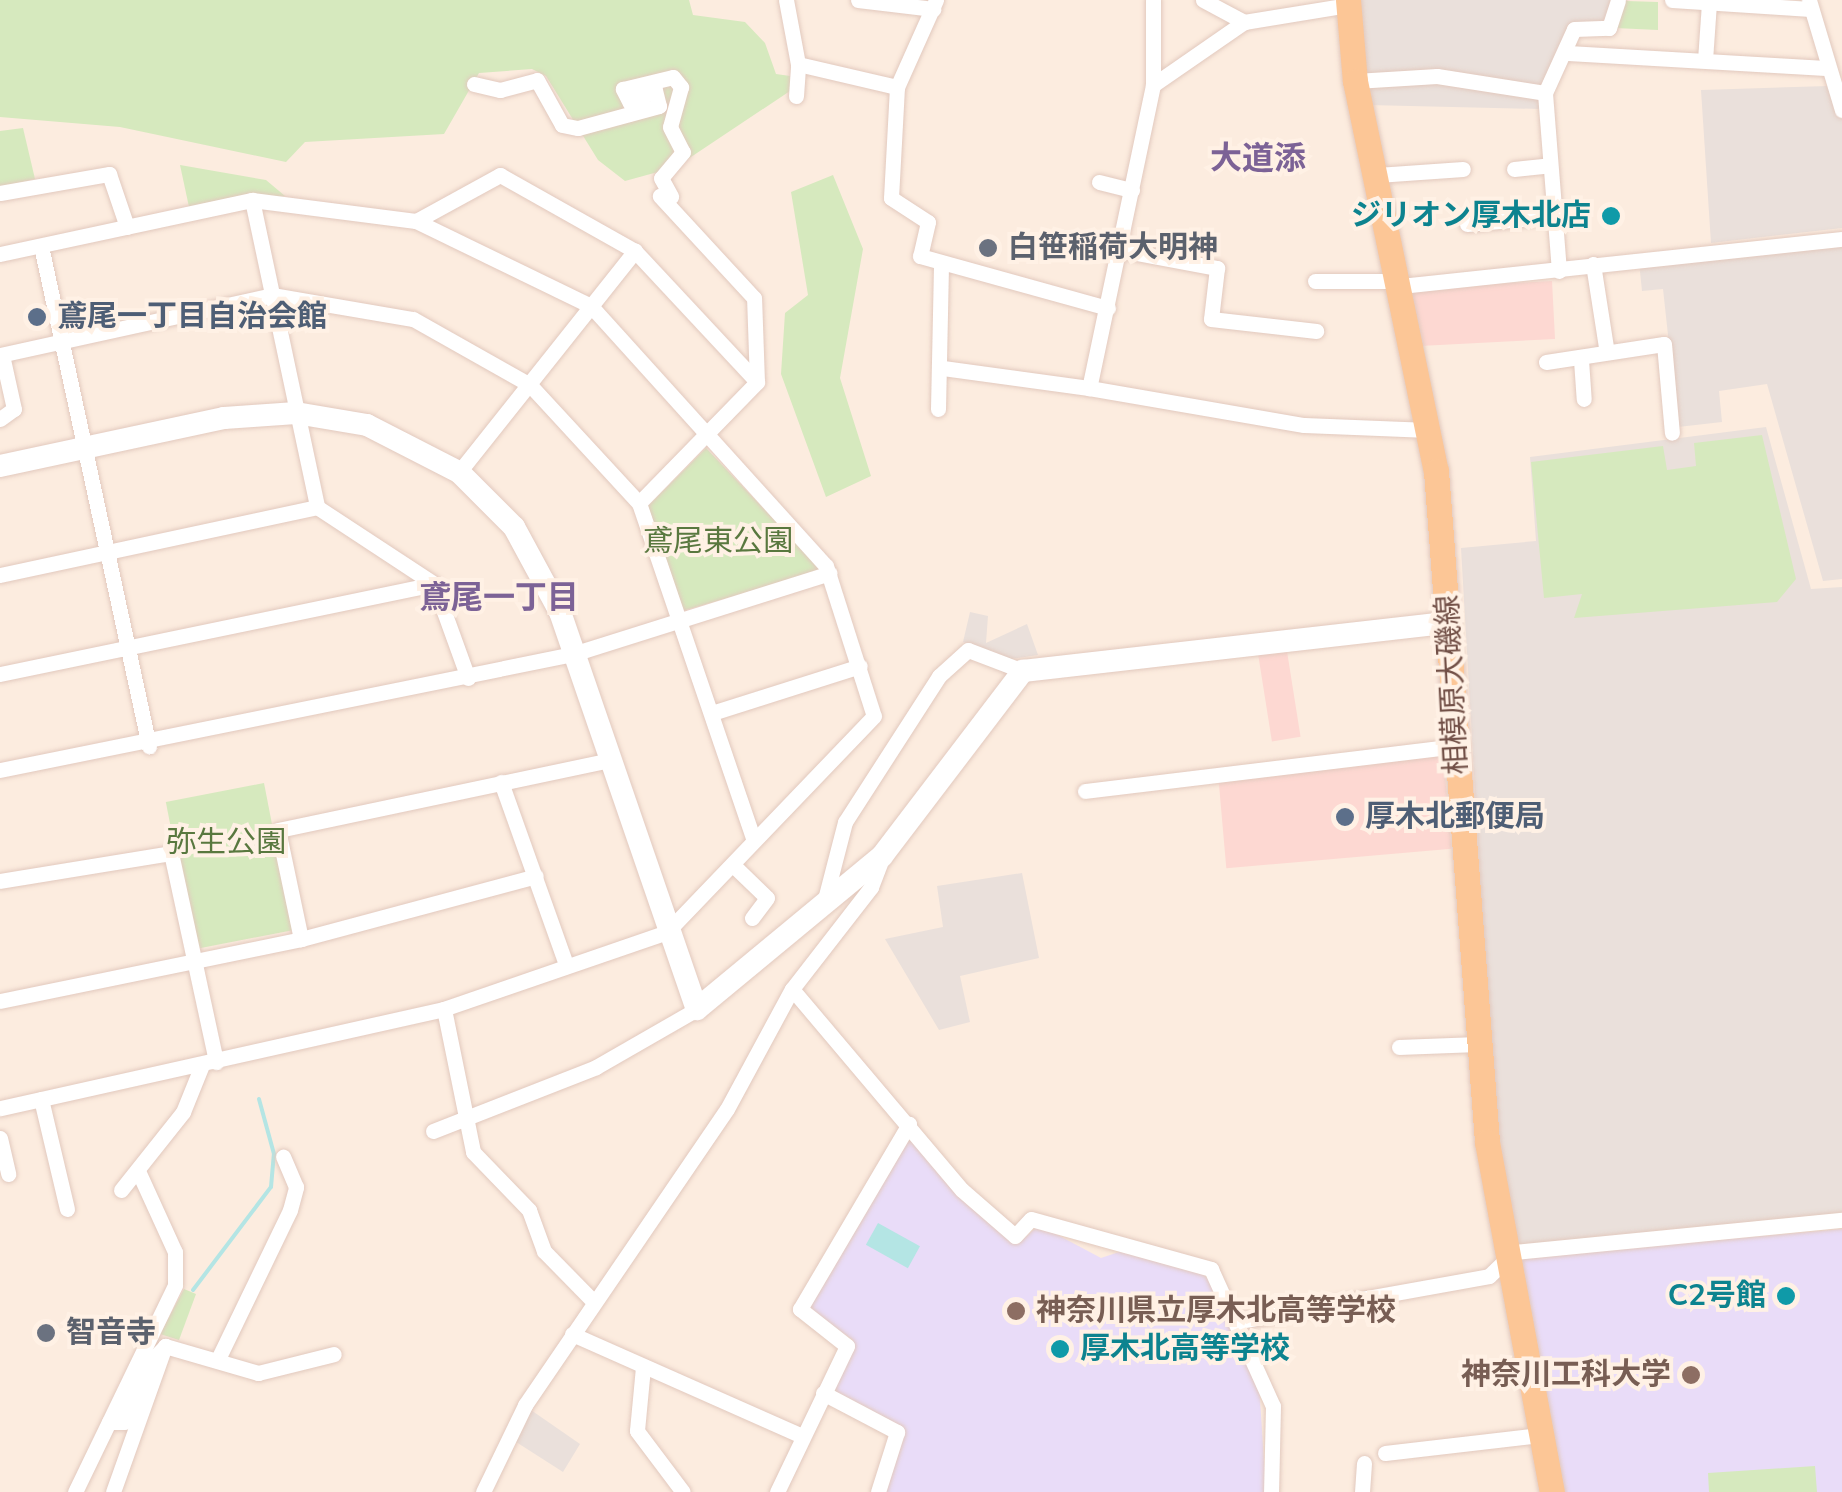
<!DOCTYPE html>
<meta charset="utf-8">
<style>
body{margin:0}
#map{position:relative;width:1842px;height:1492px;overflow:hidden;background:#fcecdf;font-family:"Nunito Sans","Noto Sans JP",sans-serif}
div>[style]{position:absolute}
[style*='--x']{left:calc(var(--x)*1px);top:calc(var(--y)*1px);width:calc(var(--w)*1px);rotate:calc(var(--a)*1deg)}
.commercial>*{inset:0;background:#fdd8d2;transform-origin:0 0}
.industrial>*{inset:0;background:#eae0db}
.education>*{inset:0;background:#e9dcf8}
.green>*{inset:0;background:#d6e9be;transform-origin:0 0}
.water>*{inset:0;background:#b4e5e4;transform-origin:0 0}
.stream>*{height:4px;margin:-2px;padding:0 2px;transform-origin:2px;border-radius:2px;background:#b4e5e4}
.roads{filter:drop-shadow(0 0 2px #e2c9be) drop-shadow(0 0 2px #e2c9be)}
.street>*{height:15px;margin:-7.5px;padding:0 7.5px;transform-origin:7.5px;border-radius:7.5px;background:#fff}
.secondary>*{height:22px;margin:-11px;padding:0 11px;transform-origin:11px;border-radius:11px;background:#fff}
.primary>*{height:25px;margin:-12.5px;padding:0 12.5px;transform-origin:12.5px;border-radius:12.5px;background:#fcc696}
.dots>*{width:28px;height:28px;translate:-50% -50%;box-sizing:border-box;border:5px solid #fff1e5;border-radius:50%}
span{translate:-50% -50%;white-space:nowrap;text-align:center;line-height:1.15;-webkit-text-stroke:8px #fff1e5;paint-order:stroke}
.culture-label{font-size:30px;color:#0d838f;font-weight:700}
.right{translate:-100% -50%;text-align:right}
.left{translate:0 -50%;text-align:left}
.worship-label{font-size:30px;color:#5b616d;font-weight:700}
.service-label{font-size:30px;color:#4e5e75;font-weight:700}
.park-label{font-size:30px;color:#59783f}
.street-label{font-size:30px;color:#725047}
.education-label{font-size:30px;color:#785e54;font-weight:700}
.neighbourhood-label{font-size:32px;color:#7c6296;font-weight:700}
</style>
<div id="map">
<div class="commercial">
<div style="left:1552px;top:281px;width:58px;height:140px;rotate:87deg"></div>
<div style="left:1286px;top:645px;width:93px;height:29px;rotate:81deg"></div>
<div style="left:1443px;top:752px;width:97px;height:226px;rotate:85deg"></div>
</div>
<div class="industrial">
<div style="clip-path:polygon(1358px 0,1613px 0,1607px 21px,1577px 22px,1544px 86px,1365px 76px)"></div>
<div style="clip-path:polygon(1436px 78px,1541px 93px,1541px 109px,1368px 105px,1363px 83px)"></div>
<div style="clip-path:polygon(1828px 86px,1842px 115px,1842px 228px,1711px 243px,1701px 90px)"></div>
<div style="clip-path:polygon(1842px 244px,1842px 579px,1823px 581px,1767px 384px,1719px 391px,1722px 422px,1678px 427px,1663px 289px,1642px 291px,1639px 262px)"></div>
<div style="clip-path:polygon(1766px 427px,1811px 589px,1842px 587px,1842px 1213px,1516px 1246px,1492px 1085px,1461px 548px,1536px 541px,1530px 457px)"></div>
<div style="clip-path:polygon(970px 612px,988px 616px,986px 643px,1027px 624px,1038px 655px,1011px 659px,963px 642px)"></div>
<div style="clip-path:polygon(1022px 873px,1039px 958px,960px 976px,970px 1022px,939px 1030px,885px 939px,943px 927px,937px 886px)"></div>
<div style="clip-path:polygon(528px 1408px,580px 1444px,563px 1472px,513px 1440px)"></div>
</div>
<div class="education">
<div style="clip-path:polygon(905px 1131px,1018px 1244px,1039px 1225px,1101px 1258px,1128px 1249px,1201px 1272px,1217px 1289px,1259px 1384px,1266px 1492px,884px 1492px,903px 1430px,832px 1393px,853px 1340px,806px 1308px)"></div>
<div style="clip-path:polygon(1842px 1229px,1842px 1492px,1564px 1492px,1514px 1258px)"></div>
</div>
<div class="green">
<div style="clip-path:polygon(0 0,689px 0,693px 15px,745px 22px,765px 43px,776px 74px,790px 76px,790px 91px,676px 167px,625px 181px,598px 160px,546px 76px,532px 69px,479px 73px,444px 134px,305px 142px,286px 162px,120px 127px,0 117px)"></div>
<div style="clip-path:polygon(1626px 1px,1658px 2px,1658px 30px,1615px 28px)"></div>
<div style="clip-path:polygon(23px 128px,35px 179px,0 187px,0 131px)"></div>
<div style="clip-path:polygon(180px 165px,266px 180px,285px 196px,189px 207px)"></div>
<div style="clip-path:polygon(833px 175px,863px 249px,840px 378px,871px 476px,826px 497px,781px 374px,785px 313px,808px 295px,791px 192px)"></div>
<div style="clip-path:polygon(1762px 435px,1796px 579px,1777px 602px,1574px 618px,1582px 594px,1544px 598px,1531px 462px,1663px 446px,1667px 470px,1696px 466px,1694px 443px)"></div>
<div style="clip-path:polygon(706px 448px,820px 568px,818px 572px,682px 611px,646px 508px)"></div>
<div style="left:264px;top:783px;width:150px;height:100px;rotate:79deg"></div>
<div style="clip-path:polygon(184px 1289px,196px 1294px,179px 1340px,160px 1334px)"></div>
<div style="clip-path:polygon(1815px 1466px,1817px 1492px,1709px 1492px,1708px 1473px)"></div>
</div>
<div class="water">
<div style="left:878px;top:1223px;width:48px;height:25px;rotate:29deg"></div>
</div>
<div class="stream">
<div style="--x:193;--y:1290;--w:129;--a:-52.9"></div>
<div style="--x:271;--y:1187;--w:33;--a:-85"></div>
<div style="--x:274;--y:1154;--w:57;--a:-105.3"></div>
</div>
<div class="roads">
<div class="street">
<div style="--x:786;--y:0;--w:65;--a:79.4"></div>
<div style="--x:798;--y:64;--w:102;--a:13.1"></div>
<div style="--x:858;--y:0;--w:76;--a:6.8"></div>
<div style="--x:936;--y:0;--w:95;--a:114.1"></div>
<div style="--x:897;--y:87;--w:111;--a:93.1"></div>
<div style="--x:891;--y:198;--w:44;--a:33"></div>
<div style="--x:928;--y:222;--w:35;--a:103"></div>
<div style="--x:920;--y:256;--w:195;--a:15.5"></div>
<div style="--x:1153;--y:0;--w:85;--a:90"></div>
<div style="--x:1203;--y:0;--w:47;--a:28.2"></div>
<div style="--x:1244;--y:22;--w:105;--a:-9.3"></div>
<div style="--x:1672;--y:0;--w:139;--a:3.7"></div>
<div style="--x:1809;--y:0;--w:115;--a:73.3"></div>
<div style="--x:1244;--y:22;--w:111;--a:145.3"></div>
<div style="--x:1153;--y:85;--w:310;--a:101.9"></div>
<div style="--x:1089;--y:388;--w:218;--a:9.8"></div>
<div style="--x:1304;--y:425;--w:125;--a:2.3"></div>
<div style="--x:1567;--y:53;--w:260;--a:3.3"></div>
<div style="--x:1705;--y:60;--w:57;--a:-86"></div>
<div style="--x:1355;--y:81;--w:82;--a:-3.5"></div>
<div style="--x:1437;--y:76;--w:109;--a:8.9"></div>
<div style="--x:474;--y:84;--w:27;--a:13"></div>
<div style="--x:500;--y:90;--w:38;--a:-15"></div>
<div style="--x:537;--y:80;--w:51;--a:60.9"></div>
<div style="--x:562;--y:125;--w:16;--a:11"></div>
<div style="--x:578;--y:128;--w:84;--a:-15.2"></div>
<div style="--x:659;--y:106;--w:16;--a:-104"></div>
<div style="--x:655;--y:90;--w:28;--a:153"></div>
<div style="--x:630;--y:103;--w:16;--a:-117"></div>
<div style="--x:623;--y:89;--w:51;--a:-13.5"></div>
<div style="--x:673;--y:77;--w:13;--a:51"></div>
<div style="--x:681;--y:87;--w:41;--a:105.4"></div>
<div style="--x:670;--y:127;--w:28;--a:63"></div>
<div style="--x:683;--y:152;--w:34;--a:130"></div>
<div style="--x:661;--y:178;--w:21;--a:61"></div>
<div style="--x:796;--y:96;--w:32;--a:-86"></div>
<div style="--x:1514;--y:169;--w:36;--a:-6"></div>
<div style="--x:1377;--y:175;--w:86;--a:-4"></div>
<div style="--x:1099;--y:182;--w:34;--a:14"></div>
<div style="--x:0;--y:193;--w:111;--a:-9.9"></div>
<div style="--x:109;--y:174;--w:56;--a:71.2"></div>
<div style="--x:252;--y:200;--w:314;--a:78"></div>
<div style="--x:416;--y:221;--w:96;--a:-28.7"></div>
<div style="--x:500;--y:175;--w:155;--a:29.4"></div>
<div style="--x:635;--y:251;--w:179;--a:47"></div>
<div style="--x:1467;--y:224;--w:86;--a:-5.3"></div>
<div style="--x:41;--y:246;--w:512;--a:77.81"></div>
<div style="--x:1120;--y:250;--w:99;--a:10.5"></div>
<div style="--x:1217;--y:268;--w:51;--a:96.7"></div>
<div style="--x:1211;--y:319;--w:106;--a:6.5"></div>
<div style="--x:0;--y:254;--w:258;--a:-12.1"></div>
<div style="--x:252;--y:200;--w:165;--a:7.3"></div>
<div style="--x:416;--y:221;--w:195;--a:25.9"></div>
<div style="--x:591;--y:306;--w:350;--a:47.9"></div>
<div style="--x:826;--y:566;--w:157;--a:72.3"></div>
<div style="--x:874;--y:716;--w:299;--a:133.8"></div>
<div style="--x:667;--y:932;--w:236;--a:161"></div>
<div style="--x:444;--y:1009;--w:455;--a:167.4"></div>
<div style="--x:1593;--y:264;--w:84;--a:81.1"></div>
<div style="--x:1559;--y:271;--w:179;--a:-94.5"></div>
<div style="--x:1545;--y:93;--w:70;--a:-65.6"></div>
<div style="--x:1574;--y:29;--w:35;--a:-2"></div>
<div style="--x:1609;--y:28;--w:29;--a:-72"></div>
<div style="--x:1315;--y:281;--w:85;--a:0"></div>
<div style="--x:1401;--y:286;--w:443;--a:-6.1"></div>
<div style="--x:0;--y:355;--w:279;--a:-12.4"></div>
<div style="--x:272;--y:295;--w:143;--a:9.7"></div>
<div style="--x:413;--y:319;--w:134;--a:29.4"></div>
<div style="--x:530;--y:385;--w:161;--a:47.3"></div>
<div style="--x:639;--y:503;--w:356;--a:71.2"></div>
<div style="--x:1581;--y:360;--w:39;--a:86"></div>
<div style="--x:1546;--y:362;--w:119;--a:-8.7"></div>
<div style="--x:1664;--y:344;--w:89;--a:84.9"></div>
<div style="--x:943;--y:368;--w:147;--a:7.8"></div>
<div style="--x:938;--y:409;--w:143;--a:-88.8"></div>
<div style="--x:0;--y:419;--w:17;--a:-36"></div>
<div style="--x:14;--y:409;--w:55;--a:-102.5"></div>
<div style="--x:459;--y:472;--w:283;--a:-51.5"></div>
<div style="--x:639;--y:503;--w:169;--a:-45.7"></div>
<div style="--x:757;--y:382;--w:84;--a:-92"></div>
<div style="--x:754;--y:298;--w:139;--a:-132.7"></div>
<div style="--x:0;--y:575;--w:324;--a:-12.1"></div>
<div style="--x:317;--y:507;--w:140;--a:33.3"></div>
<div style="--x:434;--y:584;--w:100;--a:70.1"></div>
<div style="--x:0;--y:674;--w:443;--a:-11.7"></div>
<div style="--x:712;--y:713;--w:155;--a:-17.6"></div>
<div style="--x:0;--y:770;--w:585;--a:-11.44"></div>
<div style="--x:573;--y:654;--w:269;--a:-17.5"></div>
<div style="--x:501;--y:782;--w:194;--a:70.4"></div>
<div style="--x:1085;--y:791;--w:375;--a:-6.9"></div>
<div style="--x:733;--y:865;--w:47;--a:44.1"></div>
<div style="--x:767;--y:898;--w:25;--a:127"></div>
<div style="--x:0;--y:881;--w:173;--a:-9.3"></div>
<div style="--x:171;--y:853;--w:214;--a:77.8"></div>
<div style="--x:823;--y:907;--w:88;--a:-75.5"></div>
<div style="--x:845;--y:822;--w:174;--a:-57.2"></div>
<div style="--x:939;--y:676;--w:39;--a:-42"></div>
<div style="--x:968;--y:650;--w:59;--a:20.9"></div>
<div style="--x:301;--y:939;--w:111;--a:-101.9"></div>
<div style="--x:278;--y:830;--w:338;--a:-11.9"></div>
<div style="--x:792;--y:989;--w:129;--a:-52.2"></div>
<div style="--x:871;--y:887;--w:31;--a:-69"></div>
<div style="--x:0;--y:1001;--w:307;--a:-11.6"></div>
<div style="--x:301;--y:939;--w:243;--a:-15"></div>
<div style="--x:444;--y:1009;--w:146;--a:78.5"></div>
<div style="--x:473;--y:1152;--w:81;--a:46"></div>
<div style="--x:529;--y:1210;--w:44;--a:69.9"></div>
<div style="--x:544;--y:1251;--w:67;--a:45.6"></div>
<div style="--x:1399;--y:1047;--w:78;--a:-2.2"></div>
<div style="--x:41;--y:1099;--w:113;--a:76.7"></div>
<div style="--x:433;--y:1131;--w:175;--a:-21.4"></div>
<div style="--x:596;--y:1067;--w:116;--a:-29.9"></div>
<div style="--x:0;--y:1138;--w:37;--a:77"></div>
<div style="--x:121;--y:1190;--w:100;--a:-51.5"></div>
<div style="--x:183;--y:1112;--w:51;--a:-68"></div>
<div style="--x:1239;--y:1321;--w:254;--a:-10.2"></div>
<div style="--x:1489;--y:1276;--w:35;--a:-44"></div>
<div style="--x:1514;--y:1252;--w:330;--a:-5.6"></div>
<div style="--x:572;--y:1334;--w:252;--a:23.9"></div>
<div style="--x:218;--y:1359;--w:165;--a:-64.2"></div>
<div style="--x:290;--y:1210;--w:24;--a:-75"></div>
<div style="--x:296;--y:1187;--w:33;--a:-113"></div>
<div style="--x:643;--y:1367;--w:64;--a:95.4"></div>
<div style="--x:637;--y:1431;--w:76;--a:53"></div>
<div style="--x:823;--y:1393;--w:84;--a:27.8"></div>
<div style="--x:897;--y:1432;--w:63;--a:107.6"></div>
<div style="--x:109;--y:1422;--w:15;--a:0"></div>
<div style="--x:124;--y:1422;--w:60;--a:-68.6"></div>
<div style="--x:146;--y:1366;--w:28;--a:-46"></div>
<div style="--x:165;--y:1346;--w:97;--a:16.2"></div>
<div style="--x:258;--y:1373;--w:78;--a:-14"></div>
<div style="--x:1385;--y:1453;--w:156;--a:-6.6"></div>
<div style="--x:75;--y:1492;--w:230;--a:-64.2"></div>
<div style="--x:175;--y:1285;--w:33;--a:-90"></div>
<div style="--x:175;--y:1252;--w:87;--a:-114.5"></div>
<div style="--x:113;--y:1492;--w:155;--a:-70.4"></div>
<div style="--x:483;--y:1492;--w:97;--a:-64.2"></div>
<div style="--x:525;--y:1405;--w:358;--a:-55.7"></div>
<div style="--x:727;--y:1109;--w:136;--a:-61.6"></div>
<div style="--x:792;--y:989;--w:263;--a:49.8"></div>
<div style="--x:962;--y:1190;--w:70;--a:41"></div>
<div style="--x:1015;--y:1236;--w:23;--a:-47"></div>
<div style="--x:1031;--y:1219;--w:187;--a:15.5"></div>
<div style="--x:1211;--y:1269;--w:150;--a:65.7"></div>
<div style="--x:1273;--y:1406;--w:86;--a:91.3"></div>
<div style="--x:777;--y:1492;--w:162;--a:-64.4"></div>
<div style="--x:847;--y:1346;--w:60;--a:-141.8"></div>
<div style="--x:800;--y:1309;--w:215;--a:-59.5"></div>
<div style="--x:1362;--y:1492;--w:29;--a:-86"></div>
</div>
<div class="secondary">
<div style="--x:0;--y:466;--w:229;--a:-12.1"></div>
<div style="--x:224;--y:418;--w:72;--a:-4"></div>
<div style="--x:296;--y:413;--w:72;--a:9.6"></div>
<div style="--x:367;--y:425;--w:103;--a:27.1"></div>
<div style="--x:459;--y:472;--w:78;--a:45"></div>
<div style="--x:514;--y:527;--w:97;--a:61.6"></div>
<div style="--x:560;--y:612;--w:420;--a:71"></div>
<div style="--x:697;--y:1009;--w:240;--a:-39.6"></div>
<div style="--x:882;--y:856;--w:233;--a:-52.7"></div>
<div style="--x:1023;--y:671;--w:430;--a:-6.5"></div>
</div>
<div class="primary">
<div style="--x:1348;--y:0;--w:81;--a:85.1"></div>
<div style="--x:1355;--y:81;--w:398;--a:78.3"></div>
<div style="--x:1436;--y:471;--w:673;--a:85.65"></div>
<div style="--x:1487;--y:1142;--w:356;--a:79.5"></div>
</div>
</div>
<div class="dots">
<div style="left:1611px;top:216px;background:#0f9aa8"></div>
<div style="left:988px;top:248px;background:#6b7280"></div>
<div style="left:37px;top:317px;background:#5c6f8a"></div>
<div style="left:1345px;top:817px;background:#5c6f8a"></div>
<div style="left:1786px;top:1296px;background:#0f9aa8"></div>
<div style="left:1016px;top:1311px;background:#8d6e63"></div>
<div style="left:46px;top:1333px;background:#6b7280"></div>
<div style="left:1060px;top:1349px;background:#0f9aa8"></div>
<div style="left:1691px;top:1375px;background:#8d6e63"></div>
</div>
<div class="culture-label">
<span class="right" style="left:1591px;top:216px">ジリオン厚木北店</span>
<span class="right" style="left:1766px;top:1296px">C2号館</span>
<span class="left" style="left:1080px;top:1349px">厚木北高等学校</span>
</div>
<div class="worship-label">
<span class="left" style="left:1008px;top:248px">白笹稲荷大明神</span>
<span class="left" style="left:66px;top:1333px">智音寺</span>
</div>
<div class="service-label">
<span class="left" style="left:57px;top:317px">鳶尾一丁目自治会館</span>
<span class="left" style="left:1365px;top:817px">厚木北郵便局</span>
</div>
<div class="park-label">
<span style="left:718px;top:542px">鳶尾東公園</span>
<span style="left:226px;top:843px">弥生公園</span>
</div>
<div class="street-label">
<span style="left:1453px;top:685px;rotate:-93deg">相模原大磯線</span>
</div>
<div class="education-label">
<span class="left" style="left:1036px;top:1311px">神奈川県立厚木北高等学校</span>
<span class="right" style="left:1671px;top:1375px">神奈川工科大学</span>
</div>
<div class="neighbourhood-label">
<span style="left:1258px;top:159px">大道添</span>
<span style="left:499px;top:598px">鳶尾一丁目</span>
</div>
</div>
